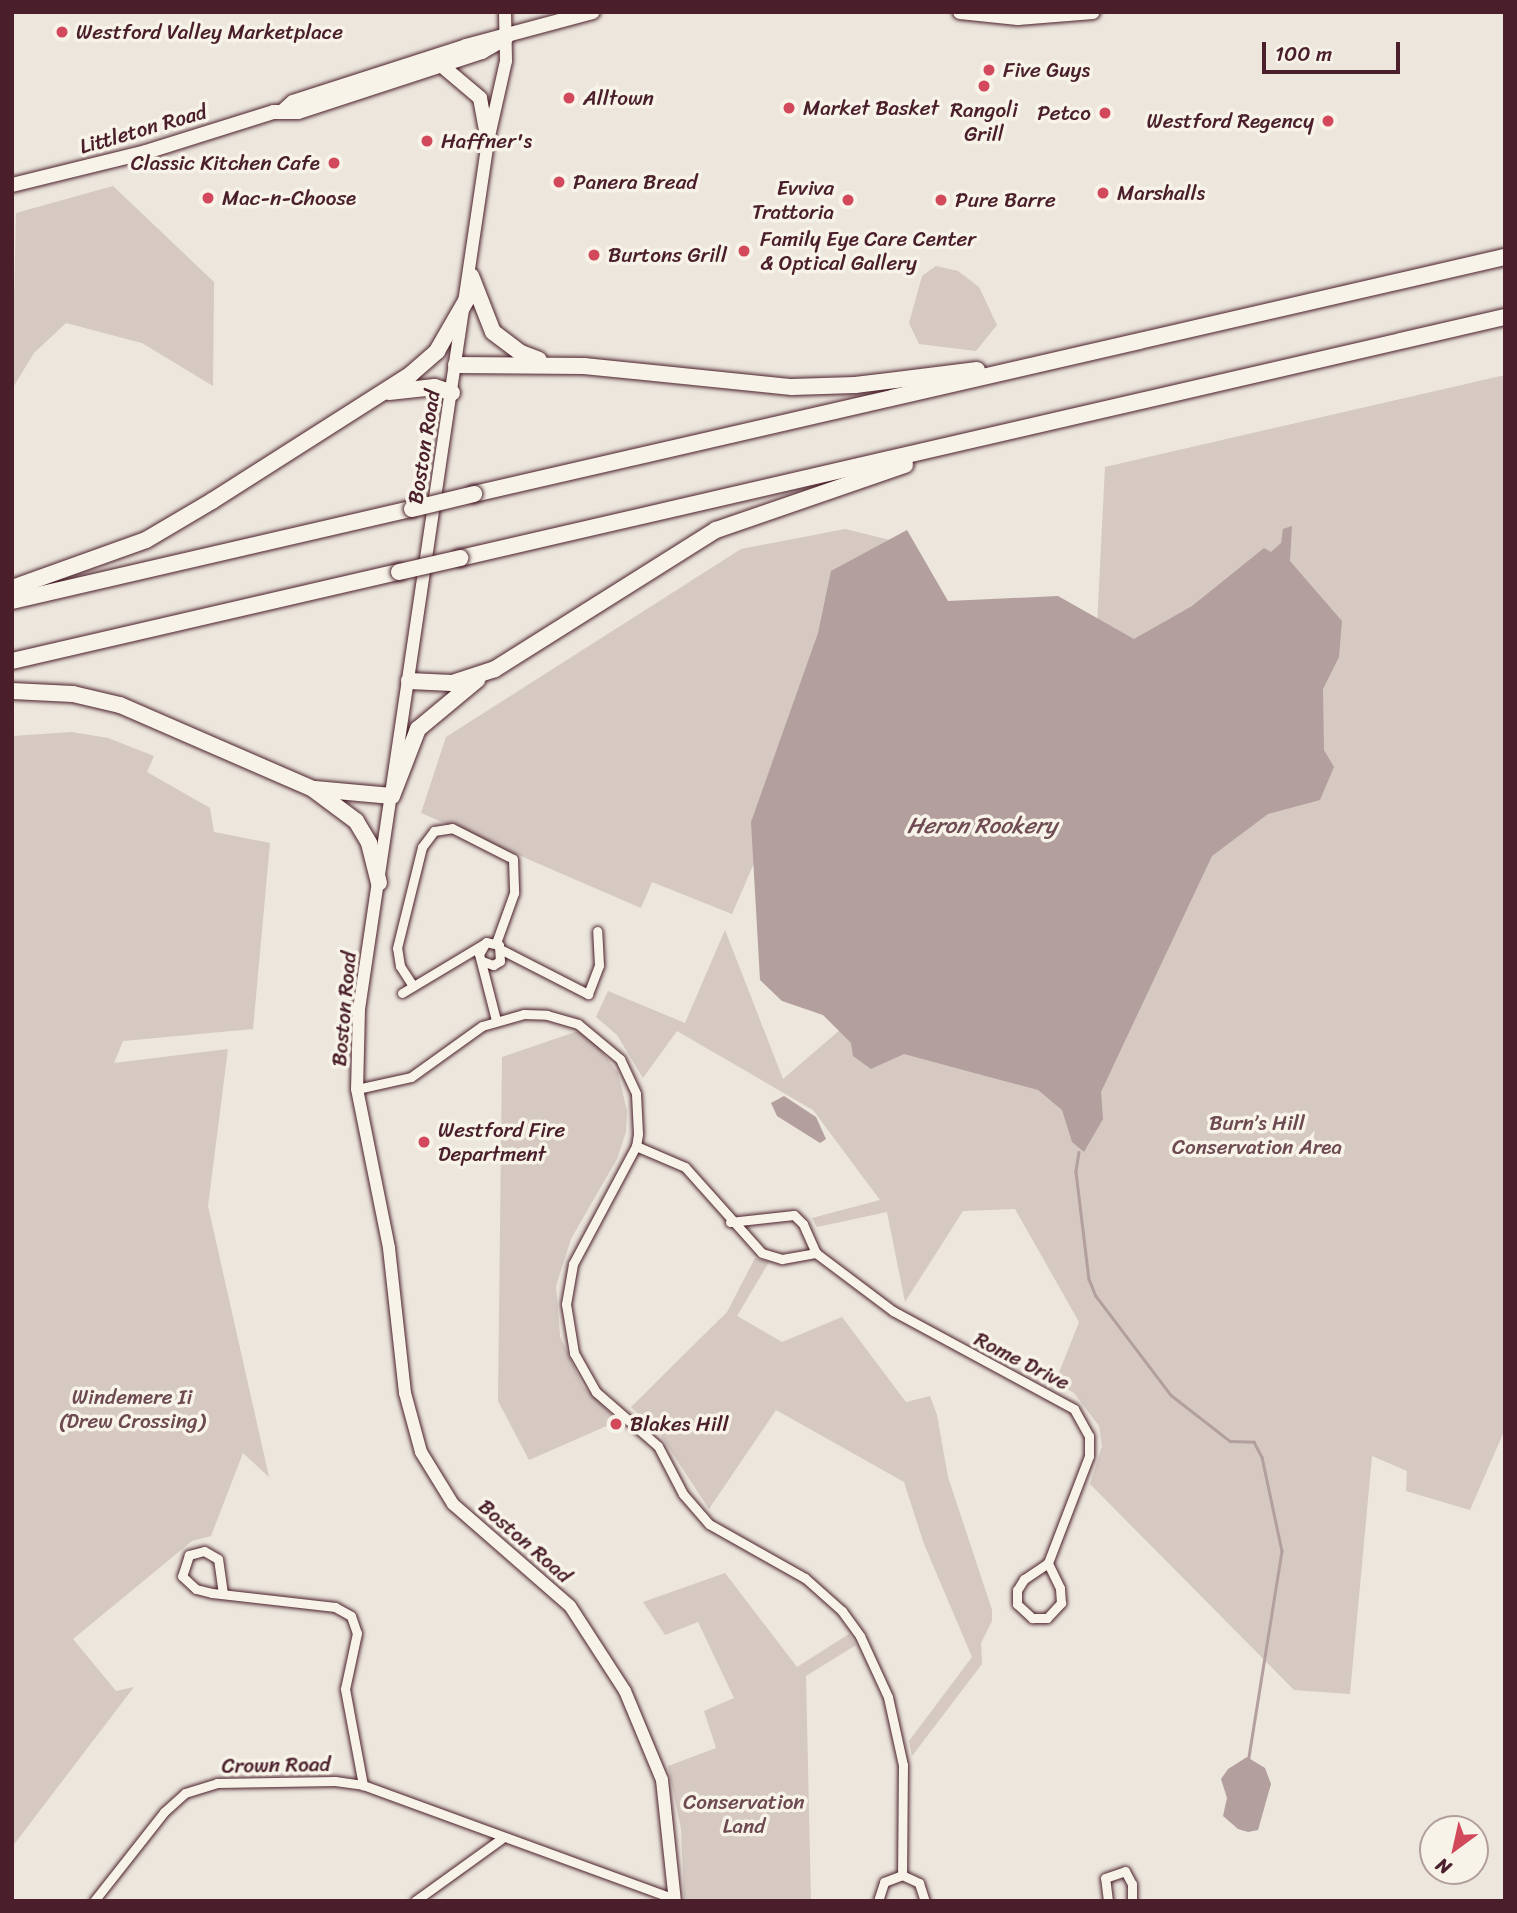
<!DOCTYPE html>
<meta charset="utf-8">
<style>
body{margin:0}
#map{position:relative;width:1517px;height:1913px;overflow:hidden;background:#ece6dd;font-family:Sriracha,sans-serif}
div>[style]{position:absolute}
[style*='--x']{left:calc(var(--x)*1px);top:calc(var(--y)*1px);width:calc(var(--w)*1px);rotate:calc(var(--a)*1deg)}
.green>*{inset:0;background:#d5c9c2}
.water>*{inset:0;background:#b39f9d}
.stream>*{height:2.5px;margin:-1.25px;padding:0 1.25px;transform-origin:1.25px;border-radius:1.25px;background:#b39f9d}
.roads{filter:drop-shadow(0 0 2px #4a1f2b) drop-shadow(0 0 2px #4a1f2b)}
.minor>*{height:9px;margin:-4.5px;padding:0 4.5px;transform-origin:4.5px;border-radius:4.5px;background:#f7f3e8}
.secondary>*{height:12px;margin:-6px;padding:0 6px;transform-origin:6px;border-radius:6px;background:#f7f3e8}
.primary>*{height:14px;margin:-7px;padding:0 7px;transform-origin:7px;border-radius:7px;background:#f7f3e8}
.motorway>*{height:16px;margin:-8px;padding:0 8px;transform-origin:8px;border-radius:8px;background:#f7f3e8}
.bridges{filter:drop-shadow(0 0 2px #4a1f2b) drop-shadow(0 0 2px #4a1f2b)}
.motorway-bridge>*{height:16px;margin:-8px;padding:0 8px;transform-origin:8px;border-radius:8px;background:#f7f3e8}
.dots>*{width:19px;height:19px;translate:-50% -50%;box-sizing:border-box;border:4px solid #f7f3e8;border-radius:50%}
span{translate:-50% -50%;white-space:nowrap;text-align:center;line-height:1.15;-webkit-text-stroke:7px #f7f3e8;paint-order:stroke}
.poi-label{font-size:21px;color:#4a1f2b}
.left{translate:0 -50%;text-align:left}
.right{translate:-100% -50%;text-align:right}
.street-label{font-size:21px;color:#4a1f2b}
.park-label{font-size:21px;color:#6d4a51}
.water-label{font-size:23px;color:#6f4c53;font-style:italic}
.frame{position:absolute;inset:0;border:14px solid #4a1f2b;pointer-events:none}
.north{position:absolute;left:1419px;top:1815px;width:70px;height:70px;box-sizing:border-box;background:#f7f3e8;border:2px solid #b29e9c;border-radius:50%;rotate:213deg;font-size:19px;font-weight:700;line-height:28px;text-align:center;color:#4a1f2b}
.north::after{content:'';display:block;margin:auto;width:24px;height:32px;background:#d1495b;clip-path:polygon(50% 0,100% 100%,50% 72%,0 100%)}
.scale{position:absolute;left:1262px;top:42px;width:138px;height:32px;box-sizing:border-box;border:4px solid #4a1f2b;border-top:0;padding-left:9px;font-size:21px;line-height:24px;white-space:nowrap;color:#4a1f2b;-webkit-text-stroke:5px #f7f3e8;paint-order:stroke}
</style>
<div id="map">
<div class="green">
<div style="clip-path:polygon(113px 186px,214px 282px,213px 386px,142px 343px,66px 323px,34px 353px,12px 389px,16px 213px)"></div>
<div style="clip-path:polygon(936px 266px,958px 271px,979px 287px,997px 325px,976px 351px,919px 344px,909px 323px,922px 276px)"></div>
<div style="clip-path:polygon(1505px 375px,1505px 1429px,1470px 1510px,1406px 1491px,1407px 1471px,1372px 1456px,1350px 1694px,1294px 1690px,1090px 1484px,1102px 1446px,1099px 1426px,1074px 1393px,1055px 1383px,1079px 1322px,1015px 1209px,963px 1211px,905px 1302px,887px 1212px,817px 1227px,812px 1218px,880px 1200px,813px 1110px,677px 1031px,643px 1078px,617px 1035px,596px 1017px,608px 991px,685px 1023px,725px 930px,783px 1079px,986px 904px,1080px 963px,1105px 467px)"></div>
<div style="clip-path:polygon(845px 529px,894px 541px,732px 914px,652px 882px,641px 908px,421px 813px,446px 737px,741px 549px)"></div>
<div style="clip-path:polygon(72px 732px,108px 738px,154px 756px,147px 772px,210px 808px,214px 832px,270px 843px,253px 1029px,123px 1041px,114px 1063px,228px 1049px,208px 1206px,269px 1477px,243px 1453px,211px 1536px,192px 1541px,73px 1639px,116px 1691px,134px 1687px,12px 1847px,12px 736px)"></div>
<div style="clip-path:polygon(578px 1031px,597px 1045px,618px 1073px,627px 1111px,626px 1132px,617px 1159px,571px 1239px,556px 1286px,560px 1336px,582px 1385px,618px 1421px,529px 1460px,498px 1401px,502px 1057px)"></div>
<div style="clip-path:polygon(755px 1258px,769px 1262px,737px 1316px,782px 1342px,842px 1317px,906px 1402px,930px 1396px,937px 1415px,948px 1477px,992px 1610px,992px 1621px,981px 1643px,982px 1664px,912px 1756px,909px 1741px,972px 1657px,924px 1544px,904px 1482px,776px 1410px,709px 1509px,661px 1436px,631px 1407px,727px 1312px)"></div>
<div style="clip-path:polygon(725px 1573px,797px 1667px,849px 1634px,856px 1645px,806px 1676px,811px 1901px,684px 1901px,681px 1829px,668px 1766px,716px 1748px,704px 1711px,734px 1698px,698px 1622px,665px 1635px,643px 1602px)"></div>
</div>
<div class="water">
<div style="clip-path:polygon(1292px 526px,1290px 561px,1342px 621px,1339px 657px,1323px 689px,1324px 750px,1334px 767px,1320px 800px,1268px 814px,1212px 856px,1101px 1092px,1103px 1119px,1084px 1152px,1072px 1142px,1062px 1110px,1038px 1090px,904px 1054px,871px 1069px,853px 1056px,851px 1043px,823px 1015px,782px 1001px,760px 980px,751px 822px,818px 633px,831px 571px,907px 530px,948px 601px,1058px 596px,1134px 639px,1192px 606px,1264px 548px,1271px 552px,1281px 543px,1283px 529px)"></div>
<div style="clip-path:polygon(784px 1096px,816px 1117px,826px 1139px,820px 1143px,777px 1116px,771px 1103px)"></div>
<div style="clip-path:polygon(1247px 1757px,1265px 1768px,1271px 1784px,1258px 1830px,1248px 1832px,1238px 1829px,1223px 1816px,1227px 1798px,1221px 1779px,1228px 1769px)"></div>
</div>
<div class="stream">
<div style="--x:1079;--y:1152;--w:20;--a:99"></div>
<div style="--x:1076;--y:1172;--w:108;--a:83.1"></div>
<div style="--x:1089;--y:1279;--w:18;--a:68"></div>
<div style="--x:1096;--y:1296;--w:124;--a:52.9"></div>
<div style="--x:1171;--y:1395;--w:75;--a:37.9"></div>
<div style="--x:1230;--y:1441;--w:24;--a:2"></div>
<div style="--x:1254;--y:1442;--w:17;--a:62"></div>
<div style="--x:1262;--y:1457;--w:96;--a:78"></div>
<div style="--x:1282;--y:1551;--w:210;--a:99.1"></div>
</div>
<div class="roads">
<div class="minor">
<div style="--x:502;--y:950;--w:97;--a:27.1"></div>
<div style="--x:588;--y:994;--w:31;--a:-69"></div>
<div style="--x:599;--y:965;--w:34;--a:-93"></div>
<div style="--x:482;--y:961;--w:12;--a:20"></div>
<div style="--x:493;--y:965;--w:8;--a:-30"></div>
<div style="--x:500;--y:961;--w:16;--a:-94"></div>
<div style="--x:499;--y:945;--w:13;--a:-167"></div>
<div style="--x:486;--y:942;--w:14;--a:120"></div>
<div style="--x:479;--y:954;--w:68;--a:75.6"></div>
<div style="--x:413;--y:986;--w:24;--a:-123"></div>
<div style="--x:400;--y:966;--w:18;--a:-99"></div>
<div style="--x:397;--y:948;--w:104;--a:-76.1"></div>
<div style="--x:422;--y:847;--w:20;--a:-53"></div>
<div style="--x:434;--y:831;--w:18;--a:-9"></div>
<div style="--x:452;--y:828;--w:68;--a:26.9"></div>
<div style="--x:513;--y:859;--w:34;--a:88"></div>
<div style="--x:514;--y:893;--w:53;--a:109.8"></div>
<div style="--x:402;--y:993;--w:96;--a:-30.9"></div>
<div style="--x:357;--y:1089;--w:55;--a:-12.5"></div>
<div style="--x:411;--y:1077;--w:87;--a:-35.7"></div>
<div style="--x:482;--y:1026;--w:44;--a:-15.9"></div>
<div style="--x:524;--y:1014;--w:23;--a:2"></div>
<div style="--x:547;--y:1015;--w:32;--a:16"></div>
<div style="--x:578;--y:1024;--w:55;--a:39.8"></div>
<div style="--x:620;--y:1059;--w:38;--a:65"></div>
<div style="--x:636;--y:1094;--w:40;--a:87.1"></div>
<div style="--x:638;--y:1134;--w:12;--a:99"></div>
<div style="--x:636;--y:1146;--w:134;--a:118.1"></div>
<div style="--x:573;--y:1264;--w:41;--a:99.9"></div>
<div style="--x:566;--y:1304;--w:50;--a:80.7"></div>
<div style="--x:574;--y:1353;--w:45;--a:60.6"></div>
<div style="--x:596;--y:1392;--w:82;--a:41.1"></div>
<div style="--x:658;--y:1446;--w:54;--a:62.5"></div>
<div style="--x:683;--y:1494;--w:40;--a:49"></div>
<div style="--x:709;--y:1524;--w:110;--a:29.4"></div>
<div style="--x:805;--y:1578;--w:50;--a:41.7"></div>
<div style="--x:842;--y:1611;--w:31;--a:54"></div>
<div style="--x:860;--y:1636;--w:67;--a:65.3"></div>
<div style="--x:888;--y:1697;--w:70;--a:77.6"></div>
<div style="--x:903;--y:1765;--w:110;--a:90.5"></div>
<div style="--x:636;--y:1146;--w:53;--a:23.2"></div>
<div style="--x:685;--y:1167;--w:115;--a:48.2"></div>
<div style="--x:762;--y:1253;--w:21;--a:17"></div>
<div style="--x:782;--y:1259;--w:35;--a:-10"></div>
<div style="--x:730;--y:1222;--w:64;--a:-6.2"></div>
<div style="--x:794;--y:1215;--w:13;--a:45"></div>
<div style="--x:803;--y:1224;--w:32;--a:66"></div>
<div style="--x:816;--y:1253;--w:96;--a:37"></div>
<div style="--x:893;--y:1311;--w:206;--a:28.4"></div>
<div style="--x:1074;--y:1409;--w:31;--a:61"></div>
<div style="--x:1089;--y:1436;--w:20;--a:90"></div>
<div style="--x:1089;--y:1456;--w:115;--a:111"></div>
<div style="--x:1048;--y:1563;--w:29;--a:146"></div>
<div style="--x:1024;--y:1579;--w:13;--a:122"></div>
<div style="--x:1017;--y:1590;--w:14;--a:90"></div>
<div style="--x:1017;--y:1604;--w:21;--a:43"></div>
<div style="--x:1032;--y:1618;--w:15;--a:0"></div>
<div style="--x:1047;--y:1618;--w:21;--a:-47"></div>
<div style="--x:1061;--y:1603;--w:15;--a:-94"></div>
<div style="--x:1060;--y:1588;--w:28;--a:-116"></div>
<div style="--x:223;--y:1594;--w:35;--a:-98"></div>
<div style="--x:218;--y:1559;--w:16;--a:-150"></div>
<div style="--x:204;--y:1551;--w:16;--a:165"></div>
<div style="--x:189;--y:1555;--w:22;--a:108"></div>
<div style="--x:182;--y:1576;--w:19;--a:43"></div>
<div style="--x:196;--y:1589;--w:16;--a:14"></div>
<div style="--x:212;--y:1593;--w:124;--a:6.5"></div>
<div style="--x:335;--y:1607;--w:18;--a:29"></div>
<div style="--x:351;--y:1616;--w:18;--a:71"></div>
<div style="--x:357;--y:1633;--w:57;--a:102.1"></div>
<div style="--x:345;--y:1689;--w:98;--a:79.4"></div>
<div style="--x:94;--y:1901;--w:113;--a:-51.8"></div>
<div style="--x:164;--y:1812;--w:28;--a:-42"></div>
<div style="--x:185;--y:1793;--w:34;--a:-17"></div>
<div style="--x:217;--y:1783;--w:118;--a:-1"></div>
<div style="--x:335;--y:1781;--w:28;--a:8"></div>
<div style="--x:363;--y:1785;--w:332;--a:20.1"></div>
<div style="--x:415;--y:1901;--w:106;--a:-35.8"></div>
<div style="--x:878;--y:1901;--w:20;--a:-72"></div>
<div style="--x:884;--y:1882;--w:19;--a:-21"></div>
<div style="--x:902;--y:1875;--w:19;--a:25"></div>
<div style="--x:919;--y:1883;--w:19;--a:72"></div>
<div style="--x:1108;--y:1901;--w:23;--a:-97"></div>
<div style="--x:1105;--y:1878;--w:21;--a:-19"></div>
<div style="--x:1125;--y:1871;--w:15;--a:62"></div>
<div style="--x:1132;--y:1884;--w:17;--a:90"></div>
</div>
<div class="secondary">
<div style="--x:505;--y:12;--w:49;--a:88.8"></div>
<div style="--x:506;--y:61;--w:82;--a:102.7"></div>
<div style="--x:488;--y:141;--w:878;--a:98.45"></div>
<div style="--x:359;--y:1009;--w:80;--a:91.4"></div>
<div style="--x:357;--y:1089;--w:162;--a:78.6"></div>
<div style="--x:389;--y:1248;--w:146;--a:83.7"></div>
<div style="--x:405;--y:1393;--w:61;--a:74.8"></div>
<div style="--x:421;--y:1452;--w:61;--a:58.4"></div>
<div style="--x:453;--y:1504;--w:155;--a:41.1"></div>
<div style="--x:570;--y:1606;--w:101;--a:57.1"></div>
<div style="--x:625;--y:1691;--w:96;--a:67.4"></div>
<div style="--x:662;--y:1780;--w:122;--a:83.9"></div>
</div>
<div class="primary">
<div style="--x:960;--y:12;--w:58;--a:5.9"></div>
<div style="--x:1018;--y:18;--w:75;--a:-4.6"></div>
<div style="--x:441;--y:65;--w:51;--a:40.2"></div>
<div style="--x:480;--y:98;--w:44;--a:79.5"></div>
<div style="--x:284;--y:110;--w:12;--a:-42"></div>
<div style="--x:293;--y:102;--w:182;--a:-17.9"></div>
<div style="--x:466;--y:46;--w:131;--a:-15"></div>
<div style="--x:12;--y:185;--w:138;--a:-13.8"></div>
<div style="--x:146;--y:152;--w:134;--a:-17.4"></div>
<div style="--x:274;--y:112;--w:24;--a:0"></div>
<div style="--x:298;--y:112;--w:194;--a:-18.1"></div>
<div style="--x:482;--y:52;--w:28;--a:-30"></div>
</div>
<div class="motorway">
<div style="--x:471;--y:276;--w:60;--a:68.6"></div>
<div style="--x:493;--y:332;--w:35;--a:37"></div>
<div style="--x:521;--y:353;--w:19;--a:21"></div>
<div style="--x:456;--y:365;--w:128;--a:0.4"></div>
<div style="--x:584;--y:366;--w:209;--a:5.8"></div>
<div style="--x:792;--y:387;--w:63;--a:-1.8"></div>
<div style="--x:855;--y:385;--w:123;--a:-7"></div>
<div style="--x:389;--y:392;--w:46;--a:-6.2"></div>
<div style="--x:435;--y:387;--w:18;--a:19"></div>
<div style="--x:474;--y:494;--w:1058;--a:-12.95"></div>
<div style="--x:460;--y:558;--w:1072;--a:-12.99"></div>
<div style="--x:12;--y:588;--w:142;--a:-19.7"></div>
<div style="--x:146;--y:540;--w:77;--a:-30.6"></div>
<div style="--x:212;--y:501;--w:236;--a:-32.5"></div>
<div style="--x:411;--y:374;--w:35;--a:-41"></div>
<div style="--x:437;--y:351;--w:60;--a:-60"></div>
<div style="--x:12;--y:601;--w:410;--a:-13"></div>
<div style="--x:12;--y:661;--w:397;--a:-13"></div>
<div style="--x:409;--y:681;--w:43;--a:2.7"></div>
<div style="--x:452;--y:683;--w:45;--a:-18"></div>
<div style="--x:495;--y:669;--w:261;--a:-32.2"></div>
<div style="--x:716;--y:530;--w:200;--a:-19"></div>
<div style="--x:12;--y:691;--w:61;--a:2.8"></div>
<div style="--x:73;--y:694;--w:48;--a:13.2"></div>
<div style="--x:120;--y:705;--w:210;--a:23.5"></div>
<div style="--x:313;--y:789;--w:54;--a:36.7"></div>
<div style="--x:356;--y:821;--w:26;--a:59"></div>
<div style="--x:369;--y:843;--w:41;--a:76"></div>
<div style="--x:315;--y:789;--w:77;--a:5.2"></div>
<div style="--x:392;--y:796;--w:72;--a:-68.8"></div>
<div style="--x:418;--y:729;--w:77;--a:-39.7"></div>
</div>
</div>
<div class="bridges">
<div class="motorway-bridge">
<div style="--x:412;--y:509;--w:64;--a:-13.6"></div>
<div style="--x:399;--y:572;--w:63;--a:-12.9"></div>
</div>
</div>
<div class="dots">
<div style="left:62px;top:32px;background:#d1495b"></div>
<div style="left:989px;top:70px;background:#d1495b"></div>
<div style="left:984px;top:86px;background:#d1495b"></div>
<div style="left:569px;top:98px;background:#d1495b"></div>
<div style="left:789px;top:108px;background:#d1495b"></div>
<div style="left:1105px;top:113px;background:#d1495b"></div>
<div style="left:1328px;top:121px;background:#d1495b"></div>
<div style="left:427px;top:141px;background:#d1495b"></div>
<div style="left:334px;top:163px;background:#d1495b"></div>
<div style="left:559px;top:182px;background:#d1495b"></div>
<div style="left:1103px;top:193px;background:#d1495b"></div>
<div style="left:208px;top:198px;background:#d1495b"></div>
<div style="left:848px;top:200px;background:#d1495b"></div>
<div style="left:941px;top:200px;background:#d1495b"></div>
<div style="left:744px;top:251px;background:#d1495b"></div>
<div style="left:594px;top:255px;background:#d1495b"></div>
<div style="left:424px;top:1142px;background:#d1495b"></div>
<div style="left:616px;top:1424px;background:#d1495b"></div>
</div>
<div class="poi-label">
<span class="left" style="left:76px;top:32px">Westford Valley Marketplace</span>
<span class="left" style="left:1003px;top:70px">Five Guys</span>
<span class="left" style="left:583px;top:98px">Alltown</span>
<span class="left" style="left:803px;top:108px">Market Basket</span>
<span style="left:984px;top:122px">Rangoli<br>Grill</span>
<span class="right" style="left:1091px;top:113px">Petco</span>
<span class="right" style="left:1314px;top:121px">Westford Regency</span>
<span class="left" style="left:441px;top:141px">Haffner's</span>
<span class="right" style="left:320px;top:163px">Classic Kitchen Cafe</span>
<span class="left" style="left:573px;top:182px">Panera Bread</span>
<span class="right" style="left:834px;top:200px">Evviva<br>Trattoria</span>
<span class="left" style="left:1117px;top:193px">Marshalls</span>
<span class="left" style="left:222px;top:198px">Mac-n-Choose</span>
<span class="left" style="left:955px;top:200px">Pure Barre</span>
<span class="left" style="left:760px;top:251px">Family Eye Care Center<br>&amp; Optical Gallery</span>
<span class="left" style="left:608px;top:255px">Burtons Grill</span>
<span class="left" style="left:438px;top:1142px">Westford Fire<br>Department</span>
<span class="left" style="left:630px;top:1424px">Blakes Hill</span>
</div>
<div class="street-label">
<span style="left:143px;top:129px;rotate:-16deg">Littleton Road</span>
<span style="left:424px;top:447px;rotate:-81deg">Boston Road</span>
<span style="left:344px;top:1009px;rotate:-85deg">Boston Road</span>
<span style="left:1022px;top:1361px;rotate:27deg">Rome Drive</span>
<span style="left:525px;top:1541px;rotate:41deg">Boston Road</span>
<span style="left:276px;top:1765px;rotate:-1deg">Crown Road</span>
</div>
<div class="park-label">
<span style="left:1257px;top:1135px">Burn’s Hill<br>Conservation Area</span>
<span style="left:132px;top:1409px">Windemere Ii<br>(Drew Crossing)</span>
<span style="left:744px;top:1814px">Conservation<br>Land</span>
</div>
<div class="water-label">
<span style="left:982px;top:826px">Heron Rookery</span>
</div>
<div class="frame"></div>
<div class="north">N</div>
<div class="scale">100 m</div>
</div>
